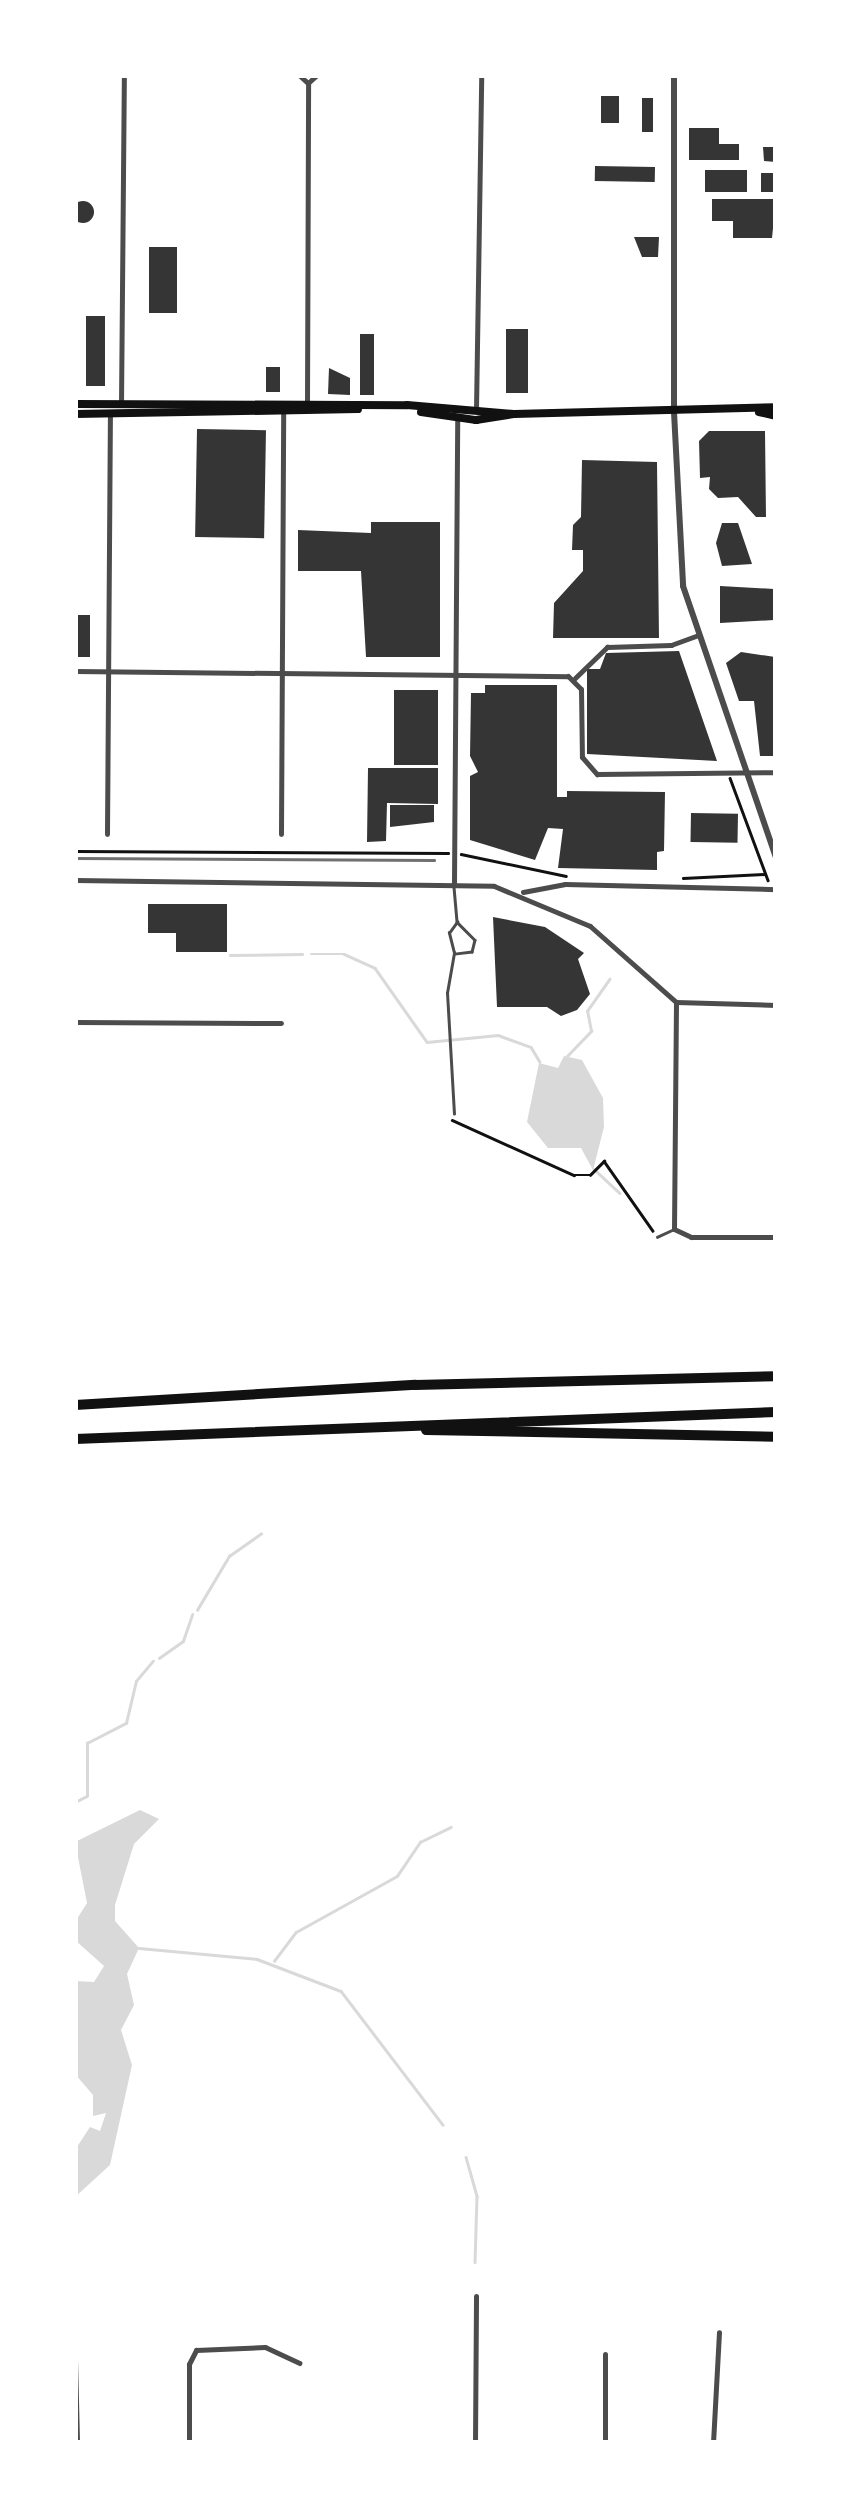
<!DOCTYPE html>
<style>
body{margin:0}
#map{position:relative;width:851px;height:2518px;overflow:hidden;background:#fff;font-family:Signika,sans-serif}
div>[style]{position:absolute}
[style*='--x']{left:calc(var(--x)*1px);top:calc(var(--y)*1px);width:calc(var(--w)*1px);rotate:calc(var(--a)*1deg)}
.water>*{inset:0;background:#d9d9d9}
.stream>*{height:2.5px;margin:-1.25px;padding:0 1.25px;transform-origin:1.25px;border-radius:1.25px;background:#d9d9d9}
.building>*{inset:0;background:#353535;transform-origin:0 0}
.round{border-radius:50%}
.path>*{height:2.5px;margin:-1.25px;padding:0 1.25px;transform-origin:1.25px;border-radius:1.25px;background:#111}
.service>*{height:2.5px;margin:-1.25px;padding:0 1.25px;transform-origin:1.25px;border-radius:1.25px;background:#4c4c4c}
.minor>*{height:5px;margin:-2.5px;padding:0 2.5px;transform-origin:2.5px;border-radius:2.5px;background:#4c4c4c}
.tertiary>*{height:6px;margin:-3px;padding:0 3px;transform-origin:3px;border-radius:3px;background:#4c4c4c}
.secondary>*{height:8px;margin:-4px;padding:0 4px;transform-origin:4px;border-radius:4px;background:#111}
.motorway>*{height:10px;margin:-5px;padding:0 5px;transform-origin:5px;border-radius:5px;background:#111}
.tram>*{height:2.5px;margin:-1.25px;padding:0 1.25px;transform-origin:1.25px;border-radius:1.25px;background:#707070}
span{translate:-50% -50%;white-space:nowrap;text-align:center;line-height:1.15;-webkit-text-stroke:8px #fff;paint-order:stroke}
.frame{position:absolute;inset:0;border:78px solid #fff;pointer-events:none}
</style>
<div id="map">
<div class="water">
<div style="clip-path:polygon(564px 1056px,582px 1060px,603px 1098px,604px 1127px,593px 1170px,581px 1148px,548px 1148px,527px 1122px,539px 1063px,558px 1068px)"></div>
<div style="clip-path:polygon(140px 1810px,159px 1819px,134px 1844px,115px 1905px,115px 1921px,139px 1948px,127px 1974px,134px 2005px,121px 2030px,132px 2065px,110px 2165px,75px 2197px,75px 2150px,90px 2127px,100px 2131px,106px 2113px,93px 2116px,93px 2095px,75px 2074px,75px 1981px,94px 1982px,104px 1966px,75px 1940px,75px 1922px,87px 1903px,75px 1842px)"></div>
</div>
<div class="stream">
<div style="--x:311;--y:954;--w:33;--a:0"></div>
<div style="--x:344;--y:954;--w:34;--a:24"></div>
<div style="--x:375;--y:968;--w:90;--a:54.9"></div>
<div style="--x:427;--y:1042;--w:71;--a:-5.6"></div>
<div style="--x:498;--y:1035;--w:35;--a:20"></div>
<div style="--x:531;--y:1047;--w:17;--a:59"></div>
<div style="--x:230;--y:955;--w:72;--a:-0.8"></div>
<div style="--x:567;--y:1056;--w:35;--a:-46"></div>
<div style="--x:591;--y:1031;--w:20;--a:-101"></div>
<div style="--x:587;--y:1011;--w:39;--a:-55"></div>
<div style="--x:594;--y:1169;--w:35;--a:43"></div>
<div style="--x:197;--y:1610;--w:63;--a:-59.3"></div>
<div style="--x:229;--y:1556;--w:39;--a:-35"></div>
<div style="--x:159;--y:1658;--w:29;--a:-35"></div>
<div style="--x:183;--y:1641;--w:28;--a:-71"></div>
<div style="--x:75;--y:1802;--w:13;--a:-27"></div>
<div style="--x:87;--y:1796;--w:53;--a:-90"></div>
<div style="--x:87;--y:1743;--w:44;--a:-27.1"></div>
<div style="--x:126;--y:1723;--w:43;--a:-76.6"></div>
<div style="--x:136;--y:1681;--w:26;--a:-50"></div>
<div style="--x:139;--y:1948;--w:119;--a:5.3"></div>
<div style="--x:257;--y:1959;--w:90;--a:20.9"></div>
<div style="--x:341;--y:1991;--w:168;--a:52.7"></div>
<div style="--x:274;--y:1961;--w:36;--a:-53"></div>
<div style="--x:296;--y:1932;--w:115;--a:-29"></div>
<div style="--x:397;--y:1876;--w:41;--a:-55.9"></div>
<div style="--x:420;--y:1842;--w:34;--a:-26"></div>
<div style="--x:466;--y:2157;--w:41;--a:74.2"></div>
<div style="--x:477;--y:2196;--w:66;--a:91.7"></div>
</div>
<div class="building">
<div style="left:601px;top:96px;width:18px;height:27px"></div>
<div style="left:642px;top:98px;width:11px;height:34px"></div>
<div style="clip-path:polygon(689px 128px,719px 128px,719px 144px,739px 144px,739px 160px,689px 160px)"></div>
<div style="clip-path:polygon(763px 147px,776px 147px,776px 162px,764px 161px)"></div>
<div style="left:595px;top:166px;width:60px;height:15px;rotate:1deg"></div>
<div style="left:705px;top:170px;width:42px;height:22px"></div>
<div style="left:761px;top:173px;width:15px;height:19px"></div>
<div style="clip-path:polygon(712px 199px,776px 199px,772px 238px,733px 238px,733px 221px,712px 221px)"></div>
<div class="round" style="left:72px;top:201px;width:22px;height:22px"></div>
<div style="clip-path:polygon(634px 237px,659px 237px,658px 257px,642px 257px)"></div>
<div style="left:149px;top:247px;width:28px;height:66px"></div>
<div style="left:86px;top:316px;width:19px;height:70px"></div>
<div style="left:506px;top:329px;width:22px;height:64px"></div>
<div style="left:360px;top:334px;width:14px;height:61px"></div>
<div style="left:266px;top:367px;width:14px;height:25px"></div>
<div style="clip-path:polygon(329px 368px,350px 378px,350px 395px,328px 394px)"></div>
<div style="left:197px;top:429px;width:69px;height:108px;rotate:1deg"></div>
<div style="clip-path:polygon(709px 431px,765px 431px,766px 517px,756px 517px,738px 497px,718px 498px,709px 489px,710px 477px,700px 478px,699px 441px)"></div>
<div style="clip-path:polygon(582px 460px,657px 462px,659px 638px,553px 638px,554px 603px,583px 571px,583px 550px,572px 550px,573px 525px,581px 517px)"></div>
<div style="clip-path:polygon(371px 522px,440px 522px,440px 657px,366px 657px,361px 571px,298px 571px,298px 530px,371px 533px)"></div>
<div style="clip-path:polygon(722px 523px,738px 523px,752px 564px,722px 566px,716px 543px)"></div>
<div style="clip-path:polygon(720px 586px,774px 589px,774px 620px,720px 623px)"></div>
<div style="left:75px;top:615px;width:15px;height:42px"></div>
<div style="clip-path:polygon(679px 651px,717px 761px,587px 754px,587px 669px,600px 669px,606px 653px)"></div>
<div style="clip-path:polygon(741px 652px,775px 657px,776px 756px,760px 756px,754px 701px,739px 701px,726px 663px)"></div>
<div style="clip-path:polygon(485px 685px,557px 685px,557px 797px,567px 797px,567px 791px,665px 792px,664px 851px,657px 852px,657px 870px,558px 868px,563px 829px,548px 828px,535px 860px,470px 840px,470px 776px,478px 772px,470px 756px,471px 693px,485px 693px)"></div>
<div style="left:394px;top:690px;width:44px;height:75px"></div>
<div style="clip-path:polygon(368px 768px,438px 768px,438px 804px,387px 803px,386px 841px,367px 842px)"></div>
<div style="clip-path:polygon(390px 805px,434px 805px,434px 822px,390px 827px)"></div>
<div style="left:691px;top:813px;width:47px;height:29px;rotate:1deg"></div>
<div style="clip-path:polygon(148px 904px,227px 904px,227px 952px,176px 952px,176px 933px,148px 933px)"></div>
<div style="clip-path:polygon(493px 917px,545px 927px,584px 953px,578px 959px,590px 994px,577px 1010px,561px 1016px,547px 1007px,497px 1007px)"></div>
</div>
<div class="path">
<div style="--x:730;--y:778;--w:109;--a:69.6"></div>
<div style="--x:75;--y:851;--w:373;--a:0.3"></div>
<div style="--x:461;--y:854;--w:107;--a:11.8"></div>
<div style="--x:683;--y:878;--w:82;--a:-2.8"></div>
<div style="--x:452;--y:1120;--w:134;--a:24.3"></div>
<div style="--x:574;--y:1175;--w:16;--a:0"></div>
<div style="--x:590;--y:1175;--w:20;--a:-45"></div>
<div style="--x:604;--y:1161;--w:85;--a:55"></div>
</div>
<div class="service">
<div style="--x:454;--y:887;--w:35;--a:85"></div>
<div style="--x:457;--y:922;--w:25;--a:45"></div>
<div style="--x:475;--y:940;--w:12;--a:104"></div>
<div style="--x:472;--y:952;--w:17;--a:173"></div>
<div style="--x:454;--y:1114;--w:121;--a:-93.3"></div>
<div style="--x:447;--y:993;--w:41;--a:-80.1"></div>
<div style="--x:454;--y:953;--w:21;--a:-104"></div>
<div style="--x:449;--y:933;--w:14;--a:-54"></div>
<div style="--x:657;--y:1237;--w:19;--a:-25"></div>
</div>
<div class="minor">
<div style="--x:299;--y:75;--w:12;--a:42"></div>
<div style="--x:308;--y:83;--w:12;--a:-42"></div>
<div style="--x:307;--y:404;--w:321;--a:-89.8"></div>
<div style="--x:121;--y:405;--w:330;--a:-89.5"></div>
<div style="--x:476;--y:410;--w:335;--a:-89.1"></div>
<div style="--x:75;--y:671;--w:493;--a:0.6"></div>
<div style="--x:568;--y:676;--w:18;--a:45"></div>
<div style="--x:581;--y:689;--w:68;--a:89.2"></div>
<div style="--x:582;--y:757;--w:23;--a:49"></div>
<div style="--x:597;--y:774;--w:179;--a:-0.6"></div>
<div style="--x:575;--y:678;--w:45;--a:-44.1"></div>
<div style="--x:607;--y:647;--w:64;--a:-1.8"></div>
<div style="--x:671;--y:645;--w:27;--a:-20"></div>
<div style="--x:107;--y:834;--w:420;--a:-89.6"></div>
<div style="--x:281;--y:834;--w:420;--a:-89.7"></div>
<div style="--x:75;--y:880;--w:419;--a:0.8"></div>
<div style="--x:494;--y:886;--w:104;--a:22.6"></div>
<div style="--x:590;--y:926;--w:115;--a:41.5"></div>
<div style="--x:676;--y:1002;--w:100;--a:1.7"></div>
<div style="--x:454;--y:883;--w:464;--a:-89.6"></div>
<div style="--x:523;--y:892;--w:43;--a:-10.8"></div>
<div style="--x:565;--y:884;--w:211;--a:1.4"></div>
<div style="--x:676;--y:1002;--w:227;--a:90.5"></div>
<div style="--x:674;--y:1229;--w:19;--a:25"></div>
<div style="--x:691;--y:1237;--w:85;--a:0"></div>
<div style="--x:75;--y:1022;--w:206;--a:0.3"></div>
<div style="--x:75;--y:2359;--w:84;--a:88.6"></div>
<div style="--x:189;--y:2443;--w:79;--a:-90"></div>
<div style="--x:189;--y:2364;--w:16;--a:-63"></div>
<div style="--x:196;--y:2350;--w:69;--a:-2.5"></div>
<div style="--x:265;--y:2347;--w:38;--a:25"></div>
<div style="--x:475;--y:2443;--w:147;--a:-89.6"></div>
<div style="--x:605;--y:2443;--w:89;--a:-90"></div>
<div style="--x:713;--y:2443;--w:111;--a:-86.9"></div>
</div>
<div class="tertiary">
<div style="--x:674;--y:75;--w:337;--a:90"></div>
<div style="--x:674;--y:412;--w:174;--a:87"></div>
<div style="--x:683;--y:586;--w:287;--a:71.1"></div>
</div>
<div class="secondary">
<div style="--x:75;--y:404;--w:332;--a:0.2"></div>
<div style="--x:407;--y:405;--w:107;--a:4.8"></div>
<div style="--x:514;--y:414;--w:262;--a:-1.5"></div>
<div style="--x:421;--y:412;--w:56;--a:8.3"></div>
<div style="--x:476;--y:420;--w:38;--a:-9"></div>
<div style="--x:759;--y:412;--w:17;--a:13"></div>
<div style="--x:75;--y:414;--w:283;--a:-1"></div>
</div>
<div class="motorway">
<div style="--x:75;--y:1405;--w:341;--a:-3.4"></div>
<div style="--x:415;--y:1385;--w:361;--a:-1.4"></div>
<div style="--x:426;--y:1430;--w:350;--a:1.1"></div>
<div style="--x:75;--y:1439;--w:702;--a:-2.21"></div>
</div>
<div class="tram">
<div style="--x:75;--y:858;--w:359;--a:0.3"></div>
</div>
<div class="frame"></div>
</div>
